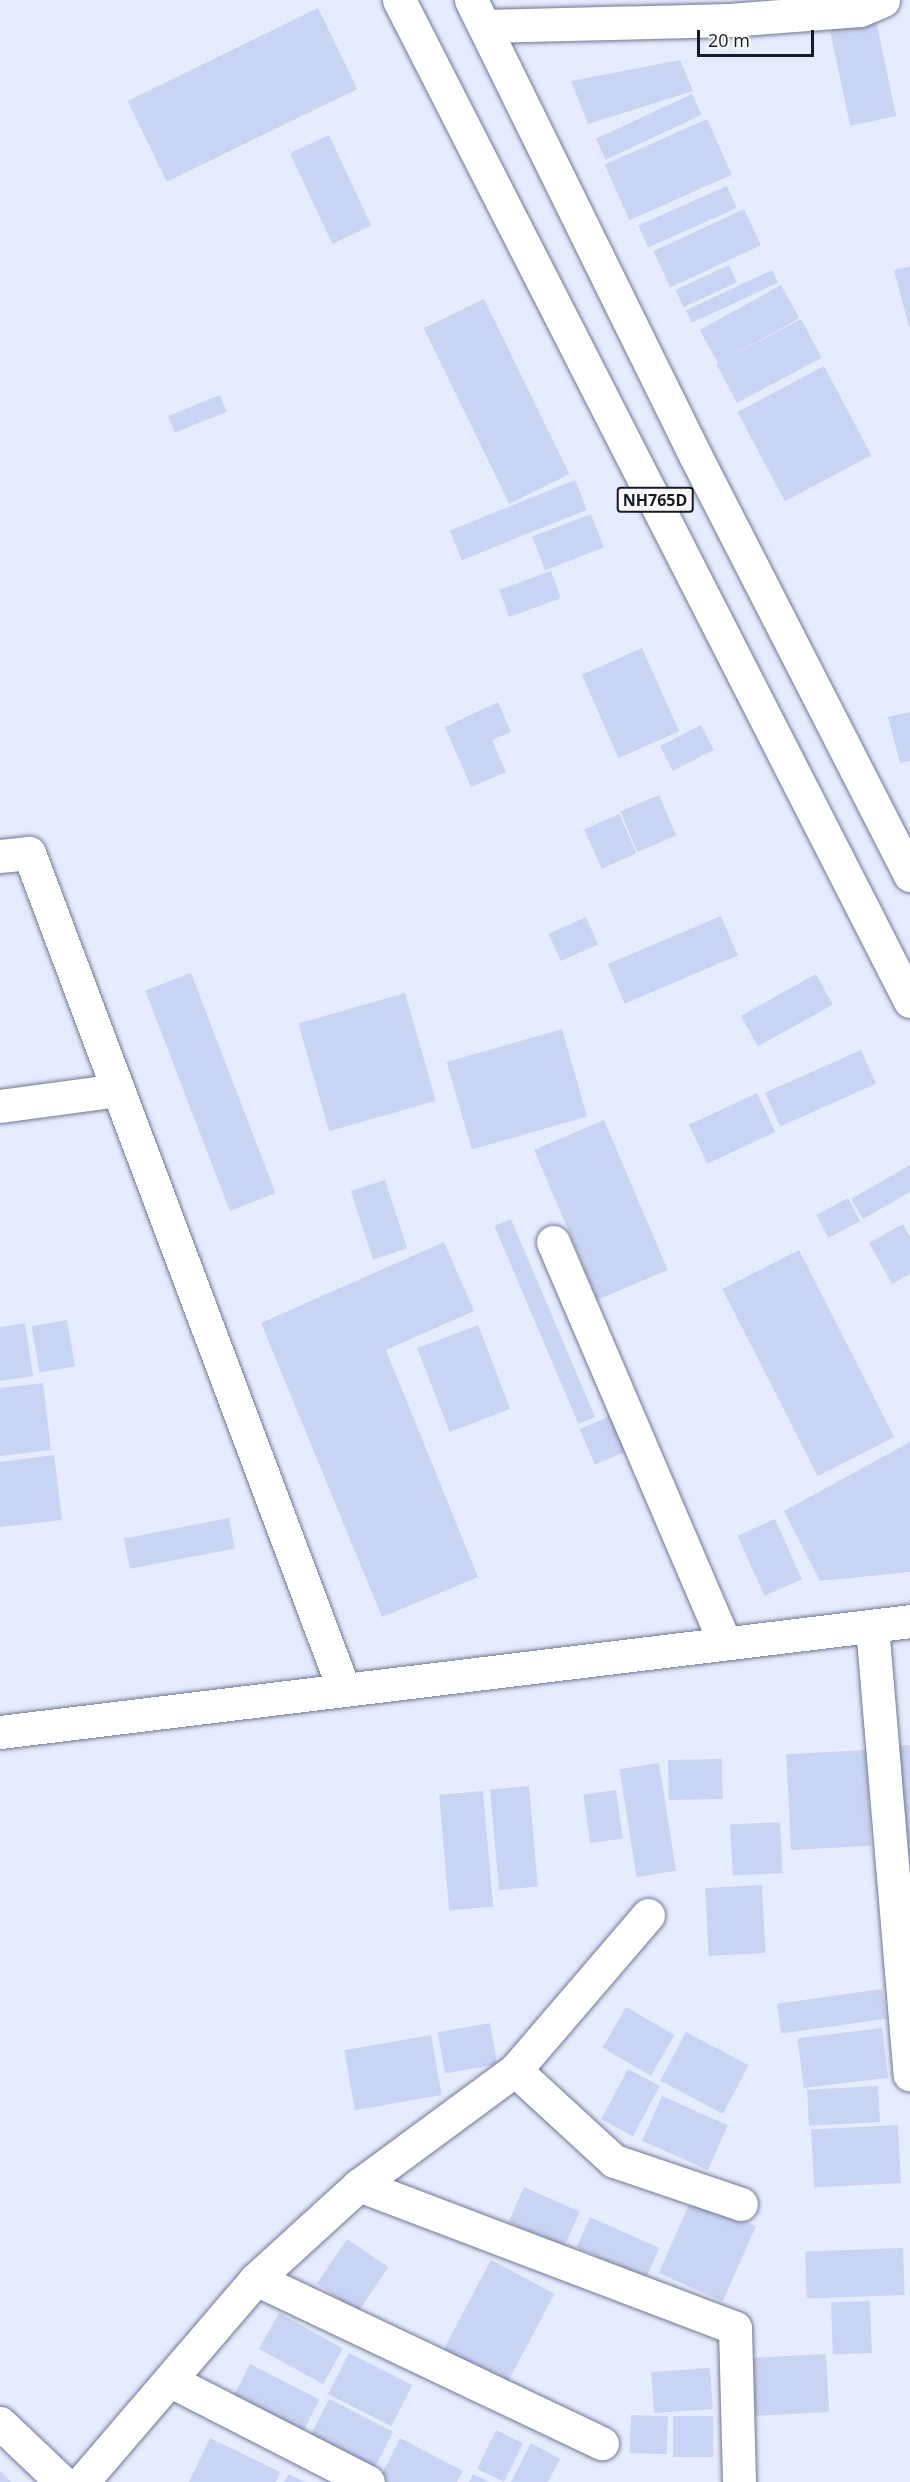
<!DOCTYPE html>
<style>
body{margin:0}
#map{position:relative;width:910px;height:2482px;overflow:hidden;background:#e6ecff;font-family:"Open Sans",sans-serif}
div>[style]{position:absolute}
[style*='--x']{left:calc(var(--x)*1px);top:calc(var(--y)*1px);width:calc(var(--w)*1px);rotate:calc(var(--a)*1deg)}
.building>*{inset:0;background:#c9d3f3;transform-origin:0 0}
.roads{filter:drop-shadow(0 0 2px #6f7892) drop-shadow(0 0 2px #6f7892)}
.minor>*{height:33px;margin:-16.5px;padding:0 16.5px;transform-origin:16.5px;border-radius:16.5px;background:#fff}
.major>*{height:33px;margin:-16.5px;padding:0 16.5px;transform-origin:16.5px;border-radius:16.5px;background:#fff}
.highway>*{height:33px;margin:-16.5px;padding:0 16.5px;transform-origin:16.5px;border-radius:16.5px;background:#fff}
span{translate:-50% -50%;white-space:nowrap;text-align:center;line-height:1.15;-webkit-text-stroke:4.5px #fafafa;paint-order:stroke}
.shield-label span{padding:2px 4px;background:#fafafa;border:2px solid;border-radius:4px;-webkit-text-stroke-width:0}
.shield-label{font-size:16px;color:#171a25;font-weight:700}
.scale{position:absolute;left:697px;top:30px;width:117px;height:27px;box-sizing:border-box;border:3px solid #171a25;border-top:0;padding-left:8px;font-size:18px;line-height:21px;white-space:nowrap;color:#171a25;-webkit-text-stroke:4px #fafafa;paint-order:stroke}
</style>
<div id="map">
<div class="building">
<div style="left:318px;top:8px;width:90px;height:212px;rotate:64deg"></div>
<div style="left:876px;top:21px;width:97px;height:47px;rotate:78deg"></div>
<div style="clip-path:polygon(680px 60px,693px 91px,588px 124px,571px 81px)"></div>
<div style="left:692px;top:94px;width:23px;height:106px;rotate:65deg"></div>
<div style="left:707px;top:119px;width:61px;height:112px;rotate:66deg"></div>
<div style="left:329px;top:135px;width:100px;height:43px;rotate:65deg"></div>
<div style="left:727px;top:186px;width:24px;height:97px;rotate:66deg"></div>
<div style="left:744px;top:209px;width:40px;height:100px;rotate:65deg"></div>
<div style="left:729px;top:265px;width:19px;height:59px;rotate:65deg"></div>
<div style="clip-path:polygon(910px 266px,910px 327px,909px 327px,894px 270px)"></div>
<div style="left:772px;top:270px;width:14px;height:95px;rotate:65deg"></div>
<div style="left:781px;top:285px;width:38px;height:93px;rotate:61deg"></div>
<div style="left:484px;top:299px;width:195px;height:67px;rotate:64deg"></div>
<div style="left:801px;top:319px;width:44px;height:96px;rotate:62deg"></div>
<div style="left:824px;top:366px;width:101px;height:98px;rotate:62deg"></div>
<div style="left:220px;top:395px;width:18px;height:56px;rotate:68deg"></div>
<div style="left:575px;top:480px;width:32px;height:135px;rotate:68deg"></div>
<div style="left:591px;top:514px;width:36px;height:63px;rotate:69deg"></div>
<div style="left:551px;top:571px;width:29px;height:55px;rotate:70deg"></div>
<div style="left:642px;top:648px;width:91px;height:66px;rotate:66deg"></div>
<div style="clip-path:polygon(498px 702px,511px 732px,492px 740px,506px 772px,471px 787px,445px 727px)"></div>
<div style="clip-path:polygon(910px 712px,910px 761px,900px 763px,888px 717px)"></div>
<div style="left:701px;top:725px;width:28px;height:46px;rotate:63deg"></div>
<div style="left:659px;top:795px;width:44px;height:42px;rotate:67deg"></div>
<div style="left:619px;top:814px;width:43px;height:38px;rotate:66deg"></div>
<div style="left:721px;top:916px;width:43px;height:123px;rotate:67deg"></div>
<div style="left:586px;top:917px;width:30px;height:41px;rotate:66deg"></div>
<div style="left:191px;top:973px;width:236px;height:49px;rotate:69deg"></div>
<div style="left:816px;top:974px;width:35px;height:86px;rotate:61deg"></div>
<div style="left:405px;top:993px;width:112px;height:111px;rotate:74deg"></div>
<div style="left:562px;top:1029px;width:91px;height:120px;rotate:74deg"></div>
<div style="left:861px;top:1050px;width:37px;height:105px;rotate:66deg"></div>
<div style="left:757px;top:1093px;width:43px;height:75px;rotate:65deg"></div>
<div style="left:604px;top:1120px;width:163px;height:76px;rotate:67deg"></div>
<div style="clip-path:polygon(910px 1165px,910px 1192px,863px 1219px,851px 1199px)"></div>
<div style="left:385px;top:1180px;width:72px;height:36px;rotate:72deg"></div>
<div style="left:848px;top:1198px;width:26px;height:36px;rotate:62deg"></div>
<div style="left:511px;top:1219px;width:215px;height:18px;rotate:67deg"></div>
<div style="clip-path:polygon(903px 1224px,910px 1237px,910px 1274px,892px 1284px,869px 1243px)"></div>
<div style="clip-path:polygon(444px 1242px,474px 1311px,386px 1350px,478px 1577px,382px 1617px,261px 1323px)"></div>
<div style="left:799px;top:1250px;width:210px;height:86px;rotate:63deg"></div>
<div style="left:67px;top:1320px;width:47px;height:36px;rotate:80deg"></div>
<div style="clip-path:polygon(25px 1323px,33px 1376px,0 1381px,0 1327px)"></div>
<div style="left:478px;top:1325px;width:90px;height:65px;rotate:69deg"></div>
<div style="clip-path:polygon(43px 1383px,51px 1450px,0 1456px,0 1388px)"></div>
<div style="left:610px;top:1416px;width:39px;height:33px;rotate:67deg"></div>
<div style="clip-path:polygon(910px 1442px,910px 1572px,820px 1581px,784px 1511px)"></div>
<div style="clip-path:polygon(54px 1455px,62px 1520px,0 1527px,0 1462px)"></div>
<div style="left:229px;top:1518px;width:31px;height:107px;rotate:79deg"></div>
<div style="left:775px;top:1519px;width:66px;height:41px;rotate:66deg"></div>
<div style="clip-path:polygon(910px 1745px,910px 1856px,905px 1857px,896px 1746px)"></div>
<div style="left:866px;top:1750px;width:96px;height:80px;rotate:87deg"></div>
<div style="left:722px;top:1759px;width:40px;height:54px;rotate:89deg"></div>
<div style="left:659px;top:1763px;width:109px;height:40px;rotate:81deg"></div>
<div style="left:529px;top:1786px;width:101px;height:39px;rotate:85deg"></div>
<div style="left:616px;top:1790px;width:49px;height:33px;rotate:82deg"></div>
<div style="left:483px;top:1791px;width:116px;height:44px;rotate:85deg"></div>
<div style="left:780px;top:1822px;width:51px;height:50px;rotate:87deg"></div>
<div style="left:762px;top:1885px;width:68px;height:57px;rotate:87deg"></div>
<div style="left:882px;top:1989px;width:30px;height:106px;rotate:82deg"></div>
<div style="left:626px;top:2007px;width:56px;height:47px;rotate:30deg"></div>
<div style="left:490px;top:2023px;width:42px;height:53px;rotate:80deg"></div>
<div style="left:882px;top:2028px;width:50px;height:85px;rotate:83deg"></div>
<div style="left:686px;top:2032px;width:71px;height:55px;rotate:28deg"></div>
<div style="left:431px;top:2035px;width:61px;height:88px;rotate:80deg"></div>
<div style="left:628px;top:2069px;width:36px;height:57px;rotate:28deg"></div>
<div style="left:878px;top:2086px;width:36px;height:71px;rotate:87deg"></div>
<div style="left:662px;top:2096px;width:72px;height:49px;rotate:24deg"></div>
<div style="left:898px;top:2125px;width:58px;height:87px;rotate:87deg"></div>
<div style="left:524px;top:2187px;width:61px;height:38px;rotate:24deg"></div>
<div style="left:692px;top:2198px;width:70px;height:82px;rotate:24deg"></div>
<div style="left:590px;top:2217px;width:76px;height:33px;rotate:24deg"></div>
<div style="left:347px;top:2239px;width:50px;height:54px;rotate:34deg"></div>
<div style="left:903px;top:2248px;width:47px;height:98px;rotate:88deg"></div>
<div style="left:491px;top:2260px;width:72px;height:103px;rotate:28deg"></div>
<div style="left:870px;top:2301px;width:52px;height:39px;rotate:88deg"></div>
<div style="left:279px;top:2313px;width:73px;height:41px;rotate:29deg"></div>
<div style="left:349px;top:2353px;width:71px;height:46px;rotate:27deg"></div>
<div style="left:826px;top:2354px;width:58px;height:74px;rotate:87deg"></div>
<div style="left:250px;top:2364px;width:78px;height:44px;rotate:27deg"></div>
<div style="left:710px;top:2368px;width:41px;height:59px;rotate:86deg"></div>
<div style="left:329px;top:2399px;width:72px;height:50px;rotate:27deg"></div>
<div style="left:631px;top:2415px;width:37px;height:38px;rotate:2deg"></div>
<div style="left:673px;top:2416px;width:40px;height:41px"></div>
<div style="left:496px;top:2430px;width:30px;height:43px;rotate:26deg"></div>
<div style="clip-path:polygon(210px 2438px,280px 2472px,276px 2482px,189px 2482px)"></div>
<div style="clip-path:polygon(400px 2438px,463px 2471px,457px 2482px,387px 2482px,380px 2478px)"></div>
<div style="clip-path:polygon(531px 2443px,560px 2459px,548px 2482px,511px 2482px)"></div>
<div style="clip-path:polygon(0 2471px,11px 2482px,0 2482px)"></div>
<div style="clip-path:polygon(289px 2474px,305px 2482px,284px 2482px)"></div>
<div style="clip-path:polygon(473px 2474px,489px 2482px,469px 2482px)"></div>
</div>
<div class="roads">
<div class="minor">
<div style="--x:484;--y:26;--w:245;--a:-1.4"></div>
<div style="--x:729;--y:20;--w:131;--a:-4.4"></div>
<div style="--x:860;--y:10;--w:25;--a:-23"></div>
<div style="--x:0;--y:856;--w:29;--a:-6"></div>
<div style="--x:29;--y:853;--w:894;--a:69.38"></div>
<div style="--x:0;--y:1106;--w:119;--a:-7.7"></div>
<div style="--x:553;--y:1242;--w:436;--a:66.8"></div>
<div style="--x:872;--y:1626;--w:450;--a:85.2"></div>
<div style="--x:648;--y:1915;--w:204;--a:130.6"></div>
<div style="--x:515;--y:2070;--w:194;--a:143.6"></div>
<div style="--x:359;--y:2185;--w:402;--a:20.8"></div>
<div style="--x:735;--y:2328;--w:154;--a:88.5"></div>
<div style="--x:515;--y:2070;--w:134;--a:42.6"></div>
<div style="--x:614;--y:2161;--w:134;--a:18.7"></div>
<div style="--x:256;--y:2279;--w:383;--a:25.4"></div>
<div style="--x:171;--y:2381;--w:221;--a:27.1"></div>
<div style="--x:0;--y:2423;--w:86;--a:43.6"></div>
<div style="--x:82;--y:2482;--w:267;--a:-49.4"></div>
<div style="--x:256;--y:2279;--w:139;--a:-42.4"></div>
</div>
<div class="major">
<div style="--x:0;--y:1732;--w:917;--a:-6.95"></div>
</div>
<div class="highway">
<div style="--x:399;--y:0;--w:1124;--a:62.96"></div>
<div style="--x:471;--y:0;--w:507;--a:63.79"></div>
<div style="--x:695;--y:455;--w:472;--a:62.9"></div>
</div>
</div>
<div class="shield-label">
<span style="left:655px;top:500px">NH765D</span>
</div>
<div class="scale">20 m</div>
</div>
